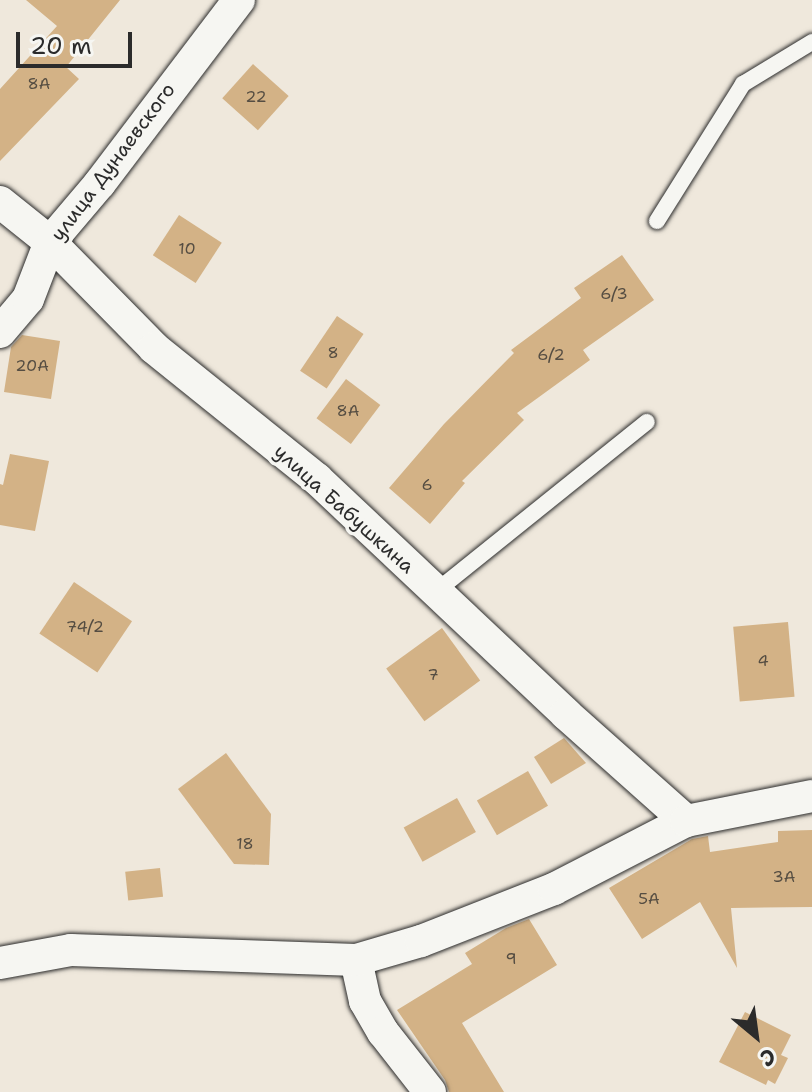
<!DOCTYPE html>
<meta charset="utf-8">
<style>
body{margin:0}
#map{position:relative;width:812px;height:1092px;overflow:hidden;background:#efe8dc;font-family:"Shantell Sans",sans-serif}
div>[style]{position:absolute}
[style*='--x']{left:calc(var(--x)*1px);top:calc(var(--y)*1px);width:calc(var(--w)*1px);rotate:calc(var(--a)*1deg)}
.building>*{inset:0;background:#d3b286;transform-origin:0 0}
.roads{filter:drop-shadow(0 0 2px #2b2b2b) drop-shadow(0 0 2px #2b2b2b)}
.lane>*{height:16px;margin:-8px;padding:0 8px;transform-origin:8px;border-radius:8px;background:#f6f6f2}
.street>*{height:32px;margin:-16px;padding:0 16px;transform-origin:16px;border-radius:16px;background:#f6f6f2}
span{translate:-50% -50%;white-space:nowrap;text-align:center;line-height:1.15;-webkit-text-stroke:7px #f6f6f2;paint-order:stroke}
.number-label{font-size:16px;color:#554d42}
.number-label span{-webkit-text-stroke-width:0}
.street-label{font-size:20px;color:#2b2b2b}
.north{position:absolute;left:716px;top:996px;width:80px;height:80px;-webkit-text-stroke:6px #f6f6f2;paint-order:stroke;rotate:151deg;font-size:22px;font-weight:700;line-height:32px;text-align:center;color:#2b2b2b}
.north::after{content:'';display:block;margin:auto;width:28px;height:36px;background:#2b2b2b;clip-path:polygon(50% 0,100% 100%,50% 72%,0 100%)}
.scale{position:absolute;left:16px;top:32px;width:116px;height:36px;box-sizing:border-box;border:4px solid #2b2b2b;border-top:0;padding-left:10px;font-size:24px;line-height:28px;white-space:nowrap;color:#2b2b2b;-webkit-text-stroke:6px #f6f6f2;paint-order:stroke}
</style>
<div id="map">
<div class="building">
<div style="clip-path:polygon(26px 0,120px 0,66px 67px,79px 79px,0 161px,0 89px,57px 26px)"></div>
<div style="left:253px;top:64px;width:48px;height:46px;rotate:42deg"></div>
<div style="left:179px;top:215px;width:51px;height:48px;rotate:33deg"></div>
<div style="clip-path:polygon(622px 255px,654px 300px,583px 350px,590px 360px,517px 413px,524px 420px,462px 481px,465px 483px,430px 524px,389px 488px,444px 424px,514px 353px,511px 350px,581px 298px,574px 288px)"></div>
<div style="left:337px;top:316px;width:32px;height:66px;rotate:34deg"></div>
<div style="clip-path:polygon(22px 335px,60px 341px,51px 399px,4px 392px,11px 347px)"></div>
<div style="left:346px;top:379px;width:43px;height:49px;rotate:37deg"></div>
<div style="clip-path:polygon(10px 454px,49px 461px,35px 531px,0 525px,0 484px,3px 485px)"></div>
<div style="left:74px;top:582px;width:70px;height:62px;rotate:34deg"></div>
<div style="left:788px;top:622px;width:75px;height:55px;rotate:85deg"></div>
<div style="left:442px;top:628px;width:65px;height:69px;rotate:54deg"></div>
<div style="clip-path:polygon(564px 738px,586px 763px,551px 784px,534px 757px)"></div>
<div style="clip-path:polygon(226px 753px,271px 814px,269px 865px,234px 864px,178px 789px)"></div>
<div style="left:528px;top:771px;width:40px;height:59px;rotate:60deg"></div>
<div style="left:457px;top:798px;width:39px;height:61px;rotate:61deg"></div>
<div style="clip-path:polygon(812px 830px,812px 907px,731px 908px,737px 968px,700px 902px,642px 939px,609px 888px,692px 839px,708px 836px,710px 852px,778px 842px,778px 831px)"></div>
<div style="left:160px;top:868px;width:29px;height:35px;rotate:84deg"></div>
<div style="clip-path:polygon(529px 919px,557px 965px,462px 1023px,504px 1092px,449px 1092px,445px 1080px,397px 1010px,472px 964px,465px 953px,506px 928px)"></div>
<div style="clip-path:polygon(745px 1012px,791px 1035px,781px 1055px,788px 1058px,775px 1084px,768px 1080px,766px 1085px,719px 1062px)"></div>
</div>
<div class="roads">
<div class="lane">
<div style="--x:657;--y:221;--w:162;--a:-57.9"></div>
<div style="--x:743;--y:84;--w:81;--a:-31.3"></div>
<div style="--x:434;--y:593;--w:273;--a:-38.8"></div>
</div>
<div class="street">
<div style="--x:0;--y:202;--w:64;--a:38.7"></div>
<div style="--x:50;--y:242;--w:148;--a:45.5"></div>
<div style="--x:154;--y:348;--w:209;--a:38.8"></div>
<div style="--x:317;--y:479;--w:342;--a:43.3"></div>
<div style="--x:566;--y:714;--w:161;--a:41.7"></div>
<div style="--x:0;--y:332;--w:43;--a:-49.7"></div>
<div style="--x:28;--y:299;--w:61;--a:-68.9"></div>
<div style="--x:50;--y:242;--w:77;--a:-49.7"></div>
<div style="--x:100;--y:183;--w:230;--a:-52.8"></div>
<div style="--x:356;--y:960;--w:42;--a:77.6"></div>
<div style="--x:365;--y:1001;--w:36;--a:60"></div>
<div style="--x:383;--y:1032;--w:76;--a:51.9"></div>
<div style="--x:0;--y:963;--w:72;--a:-10.4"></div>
<div style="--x:71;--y:950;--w:285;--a:2"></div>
<div style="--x:356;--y:960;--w:68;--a:-16.3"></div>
<div style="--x:421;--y:941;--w:143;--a:-21.4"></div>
<div style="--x:554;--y:889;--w:148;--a:-27.3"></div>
<div style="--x:686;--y:821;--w:128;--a:-11.2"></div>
</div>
</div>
<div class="number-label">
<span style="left:39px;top:84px">8А</span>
<span style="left:256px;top:97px">22</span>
<span style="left:187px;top:249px">10</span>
<span style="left:614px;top:294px">6/3</span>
<span style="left:333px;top:353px">8</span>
<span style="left:551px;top:355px">6/2</span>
<span style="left:32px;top:366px">20А</span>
<span style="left:348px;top:411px">8А</span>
<span style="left:427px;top:485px">6</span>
<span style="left:85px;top:627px">74/2</span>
<span style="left:763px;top:661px">4</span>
<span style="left:433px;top:675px">7</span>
<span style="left:245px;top:844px">18</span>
<span style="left:784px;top:877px">3А</span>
<span style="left:649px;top:899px">5А</span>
<span style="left:511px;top:959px">9</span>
</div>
<div class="street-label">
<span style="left:113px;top:162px;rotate:-53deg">улица Дунаевского</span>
<span style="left:344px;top:509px;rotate:42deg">улица Бабушкина</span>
</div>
<div class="north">С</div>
<div class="scale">20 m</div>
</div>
